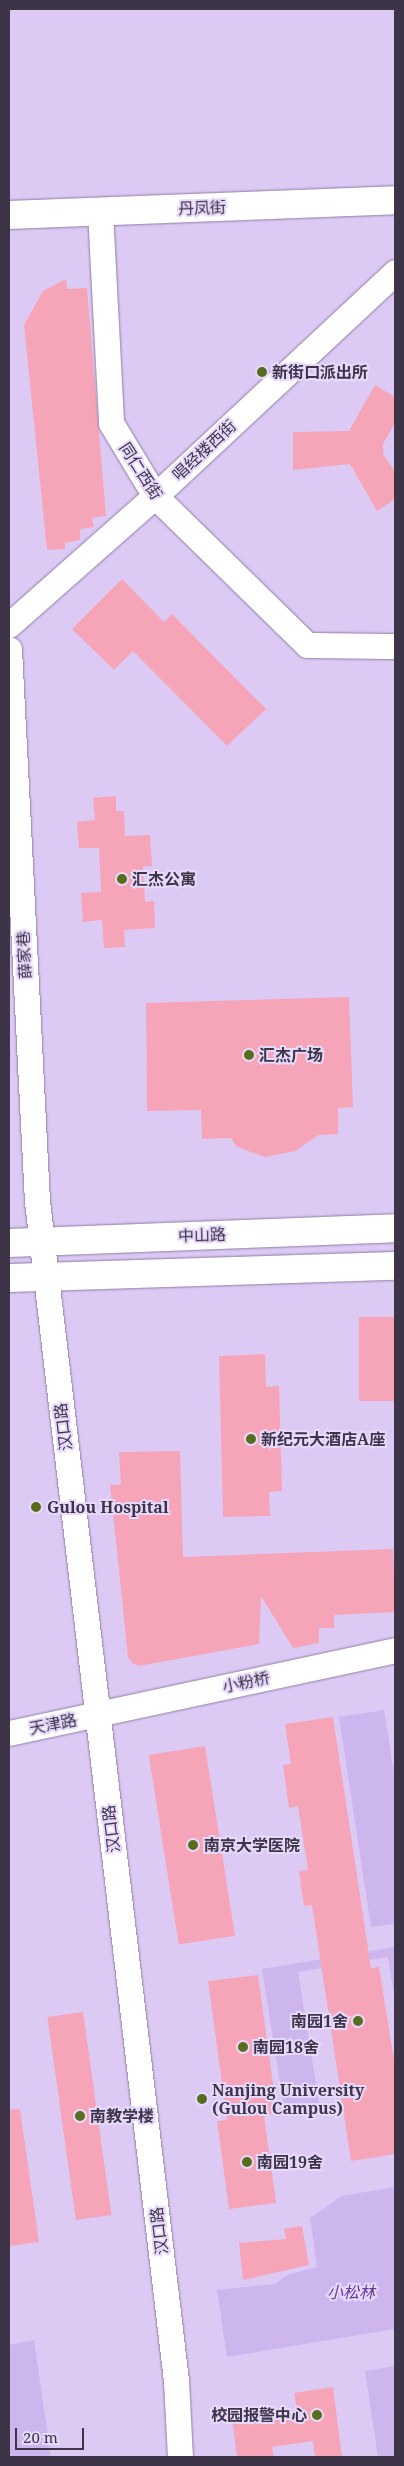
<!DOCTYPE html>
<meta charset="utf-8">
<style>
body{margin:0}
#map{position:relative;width:404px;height:2466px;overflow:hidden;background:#dccaf5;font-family:"Noto Serif","Noto Sans SC",serif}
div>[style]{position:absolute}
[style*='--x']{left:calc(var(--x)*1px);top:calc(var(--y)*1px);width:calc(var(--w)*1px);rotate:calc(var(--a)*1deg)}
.green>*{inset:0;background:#cdb5ed}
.building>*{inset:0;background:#f6a5b9;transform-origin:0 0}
.roads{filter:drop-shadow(0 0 1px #8f7ea6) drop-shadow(0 0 1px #8f7ea6)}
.minor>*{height:25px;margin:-12.5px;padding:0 12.5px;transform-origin:12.5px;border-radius:12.5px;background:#fff}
.major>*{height:28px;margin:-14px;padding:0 14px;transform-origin:14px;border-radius:14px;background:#fff}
.dots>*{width:14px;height:14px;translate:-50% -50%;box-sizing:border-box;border:2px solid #e7d9fc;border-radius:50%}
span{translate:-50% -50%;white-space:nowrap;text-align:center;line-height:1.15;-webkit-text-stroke:4px #e7d9fc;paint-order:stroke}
.street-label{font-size:16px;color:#3d3547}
.poi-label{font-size:16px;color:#3d3547;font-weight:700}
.left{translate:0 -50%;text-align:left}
.right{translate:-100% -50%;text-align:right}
.park-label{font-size:16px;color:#693999;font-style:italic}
.frame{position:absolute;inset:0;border:10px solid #3d3547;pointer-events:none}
.scale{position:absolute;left:15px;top:2428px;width:69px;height:22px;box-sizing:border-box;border:2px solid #3d3547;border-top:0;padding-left:6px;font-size:15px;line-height:18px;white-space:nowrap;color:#3d3547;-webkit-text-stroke:4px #e7d9fc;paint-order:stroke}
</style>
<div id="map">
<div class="green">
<div style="clip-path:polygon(384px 1710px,395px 1780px,395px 1924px,371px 1927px,339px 1717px)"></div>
<div style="clip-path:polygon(395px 1947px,395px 2002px,388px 1957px,298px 1972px,320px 2109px,285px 2115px,262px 1969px)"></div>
<div style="clip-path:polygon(395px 2187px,395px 2329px,227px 2357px,217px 2290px,275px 2284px,287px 2275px,317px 2267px,310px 2218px,342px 2196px)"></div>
<div style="clip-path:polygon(34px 2340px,51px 2457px,9px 2457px,9px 2345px)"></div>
<div style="clip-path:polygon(395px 2366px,395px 2457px,378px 2457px,365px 2371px)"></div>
</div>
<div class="building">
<div style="clip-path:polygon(66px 279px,67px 289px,87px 288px,106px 516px,92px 518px,94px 527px,80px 529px,80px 540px,65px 543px,65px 549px,47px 550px,24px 325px,43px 291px)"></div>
<div style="clip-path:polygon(375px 385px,395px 397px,395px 423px,383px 444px,383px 454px,395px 472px,395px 499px,377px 511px,350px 464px,293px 470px,293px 432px,349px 431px)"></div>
<div style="clip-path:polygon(122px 579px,164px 622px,172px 614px,266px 709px,227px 746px,133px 651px,114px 670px,72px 629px)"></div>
<div style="clip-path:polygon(116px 796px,116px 811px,124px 811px,125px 836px,150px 835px,152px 866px,143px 867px,145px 902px,154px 901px,155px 928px,124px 930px,125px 947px,104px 948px,102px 920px,83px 922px,81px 893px,101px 892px,99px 848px,79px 848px,77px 822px,95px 820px,93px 798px)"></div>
<div style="clip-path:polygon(349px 997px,353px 1107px,338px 1108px,338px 1134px,319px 1135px,295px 1151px,265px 1157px,237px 1147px,231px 1138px,202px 1139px,201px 1110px,147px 1111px,146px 1003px)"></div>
<div style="left:359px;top:1317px;width:36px;height:84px"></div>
<div style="clip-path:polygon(265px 1354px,266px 1387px,279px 1386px,282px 1491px,269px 1492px,270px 1516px,223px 1517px,219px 1356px)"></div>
<div style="clip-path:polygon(180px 1451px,183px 1557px,393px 1549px,395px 1612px,334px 1615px,334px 1628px,319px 1628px,319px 1643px,293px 1648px,261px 1596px,259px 1644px,139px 1666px,132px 1663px,128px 1657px,110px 1485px,121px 1485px,119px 1452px)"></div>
<div style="clip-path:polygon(333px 1717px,371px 1968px,379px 1967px,395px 2066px,395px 2154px,351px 2161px,312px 1905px,304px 1906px,299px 1871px,308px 1870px,298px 1806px,289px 1808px,283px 1765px,291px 1764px,285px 1724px)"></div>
<div style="left:205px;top:1746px;width:192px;height:57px;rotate:81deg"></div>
<div style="clip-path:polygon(258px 1975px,277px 2113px,264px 2115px,276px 2203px,229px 2209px,217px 2121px,227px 2120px,208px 1981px)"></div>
<div style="left:83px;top:2012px;width:205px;height:36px;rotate:82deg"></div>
<div style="clip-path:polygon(20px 2109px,39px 2242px,9px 2246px,9px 2110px)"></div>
<div style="clip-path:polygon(302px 2226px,309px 2265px,243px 2280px,239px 2243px,286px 2239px,284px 2229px)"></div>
<div style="clip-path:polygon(333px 2387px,342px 2457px,315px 2457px,313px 2441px,272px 2447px,274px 2457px,237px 2457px,232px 2418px,297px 2410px,294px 2393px)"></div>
</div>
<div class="roads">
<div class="minor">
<div style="--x:100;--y:211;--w:212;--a:87"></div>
<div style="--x:111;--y:423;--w:85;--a:58.9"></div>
<div style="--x:155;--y:496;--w:213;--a:44.4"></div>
<div style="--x:307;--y:645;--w:88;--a:0.7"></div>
<div style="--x:9;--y:625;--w:195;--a:-41.5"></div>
<div style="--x:155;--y:496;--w:328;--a:-43"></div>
<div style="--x:9;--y:649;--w:553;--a:87.1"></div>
<div style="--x:37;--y:1201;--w:1188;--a:83.28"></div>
<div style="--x:176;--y:2381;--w:76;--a:87"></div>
<div style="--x:9;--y:1733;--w:395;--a:-12.1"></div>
</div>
<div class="major">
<div style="--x:9;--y:215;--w:386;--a:-2.2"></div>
<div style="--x:9;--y:1243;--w:386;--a:-2.2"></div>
<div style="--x:9;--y:1278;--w:386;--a:-1.8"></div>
</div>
</div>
<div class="dots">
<div style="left:262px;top:372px;background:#576d1c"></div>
<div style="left:122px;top:879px;background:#576d1c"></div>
<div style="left:249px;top:1055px;background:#576d1c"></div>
<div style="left:251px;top:1439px;background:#576d1c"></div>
<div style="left:36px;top:1507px;background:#576d1c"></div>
<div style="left:193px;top:1845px;background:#576d1c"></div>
<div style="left:358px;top:2021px;background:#576d1c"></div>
<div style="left:243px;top:2047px;background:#576d1c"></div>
<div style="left:202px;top:2099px;background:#576d1c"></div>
<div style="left:80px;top:2116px;background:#576d1c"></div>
<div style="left:247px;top:2162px;background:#576d1c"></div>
<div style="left:317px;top:2415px;background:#576d1c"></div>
</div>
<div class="street-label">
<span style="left:202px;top:208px;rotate:-2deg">丹凤街</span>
<span style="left:204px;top:450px;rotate:-43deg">唱经楼西街</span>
<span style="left:141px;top:471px;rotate:57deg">同仁西街</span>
<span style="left:24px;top:955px;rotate:-93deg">薛家巷</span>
<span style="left:202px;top:1235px;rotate:-2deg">中山路</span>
<span style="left:63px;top:1427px;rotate:-97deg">汉口路</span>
<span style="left:246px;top:1682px;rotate:-12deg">小粉桥</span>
<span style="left:53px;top:1724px;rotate:-11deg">天津路</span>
<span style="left:111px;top:1829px;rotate:-97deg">汉口路</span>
<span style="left:159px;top:2231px;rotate:-97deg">汉口路</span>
</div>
<div class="poi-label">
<span class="left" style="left:272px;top:372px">新街口派出所</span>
<span class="left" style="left:132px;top:879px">汇杰公寓</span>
<span class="left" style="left:259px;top:1055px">汇杰广场</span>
<span class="left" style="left:261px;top:1439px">新纪元大酒店A座</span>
<span class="left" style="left:47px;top:1507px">Gulou Hospital</span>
<span class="left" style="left:204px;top:1845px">南京大学医院</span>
<span class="right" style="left:348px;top:2021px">南园1舍</span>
<span class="left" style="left:253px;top:2047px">南园18舍</span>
<span class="left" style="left:212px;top:2099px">Nanjing University<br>(Gulou Campus)</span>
<span class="left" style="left:90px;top:2116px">南教学楼</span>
<span class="left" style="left:257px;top:2162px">南园19舍</span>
<span class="right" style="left:307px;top:2415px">校园报警中心</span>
</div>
<div class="park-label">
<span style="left:351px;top:2292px">小松林</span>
</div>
<div class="frame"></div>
<div class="scale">20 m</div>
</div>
